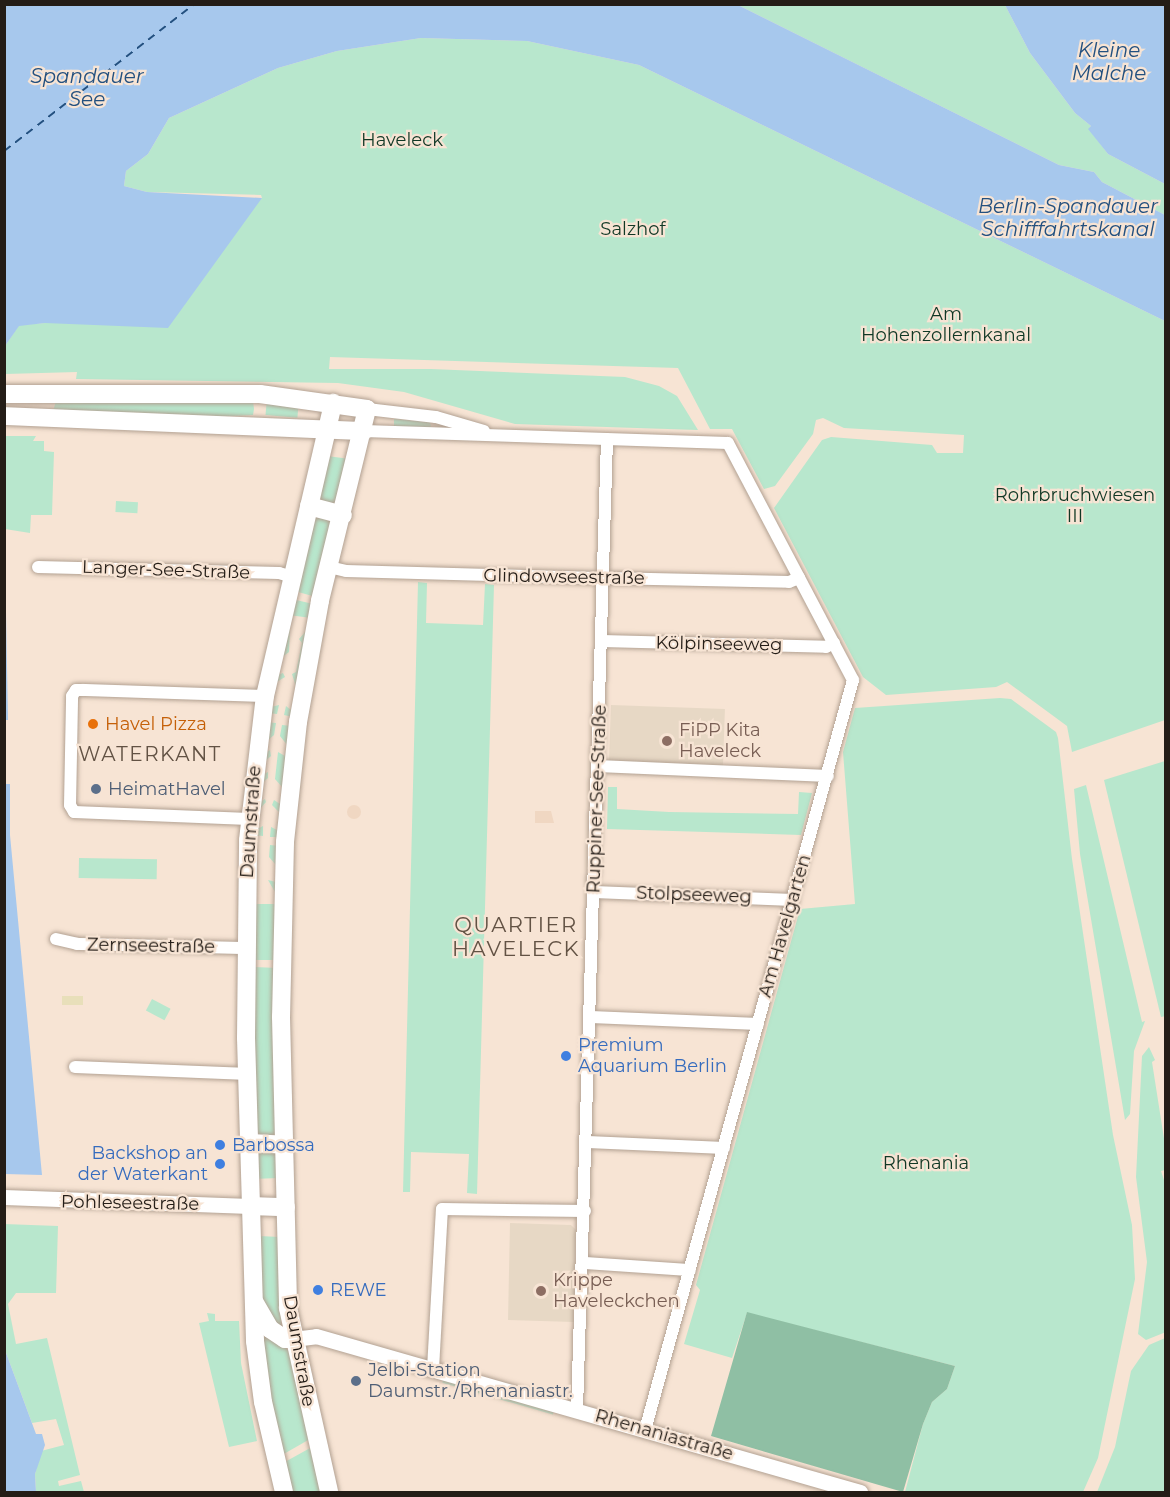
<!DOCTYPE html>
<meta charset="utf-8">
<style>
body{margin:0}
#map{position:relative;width:1170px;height:1497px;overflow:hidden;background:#f7e4d4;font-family:Montserrat,sans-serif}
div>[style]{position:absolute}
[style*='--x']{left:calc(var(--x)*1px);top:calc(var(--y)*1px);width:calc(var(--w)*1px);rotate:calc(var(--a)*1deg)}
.built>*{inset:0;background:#f0d7c2}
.round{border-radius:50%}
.education>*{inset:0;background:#e7d8c5;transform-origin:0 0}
.green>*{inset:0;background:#b8e7cd;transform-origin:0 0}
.forest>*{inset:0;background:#8fbfa4}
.sand>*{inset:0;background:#e8dfba;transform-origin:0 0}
.water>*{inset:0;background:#a7c8ed}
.ferry>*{height:1.5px;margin-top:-0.75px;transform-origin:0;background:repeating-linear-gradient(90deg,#23507f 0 8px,transparent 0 14px)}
.roads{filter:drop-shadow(0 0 2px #b2a192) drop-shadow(0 0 2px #b2a192)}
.minor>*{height:12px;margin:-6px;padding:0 6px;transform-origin:6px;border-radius:6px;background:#fff}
.tertiary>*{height:15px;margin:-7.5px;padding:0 7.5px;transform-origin:7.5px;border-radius:7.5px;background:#fff}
.secondary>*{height:18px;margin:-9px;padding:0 9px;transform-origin:9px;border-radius:9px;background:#fff}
.dots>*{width:16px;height:16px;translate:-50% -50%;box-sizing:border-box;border:3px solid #f7e4d4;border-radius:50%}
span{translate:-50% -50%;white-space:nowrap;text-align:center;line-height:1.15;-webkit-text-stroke:4.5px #f7e4d4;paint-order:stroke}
.park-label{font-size:18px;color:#103825}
.street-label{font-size:18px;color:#241d17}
.food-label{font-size:18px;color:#c56008}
.left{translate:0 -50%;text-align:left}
.education-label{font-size:18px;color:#785e54}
.service-label{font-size:18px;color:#4e5e75}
.shop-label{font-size:18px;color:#366cbe}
.right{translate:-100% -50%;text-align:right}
.water-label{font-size:20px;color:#23507f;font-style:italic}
.neighbourhood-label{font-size:20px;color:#625244;letter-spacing:1.5px}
.quarter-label{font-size:21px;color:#625244;letter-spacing:1.5px}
.frame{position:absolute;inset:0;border:6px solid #241d17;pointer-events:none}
</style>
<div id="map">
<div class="built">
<div class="round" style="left:347px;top:805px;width:14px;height:14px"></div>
<div style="clip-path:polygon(535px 811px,551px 811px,554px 823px,535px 823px)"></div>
</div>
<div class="education">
<div style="left:611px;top:705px;width:114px;height:57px;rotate:2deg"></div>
<div style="clip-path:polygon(510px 1223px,571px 1225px,576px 1230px,574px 1322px,508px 1320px)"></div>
</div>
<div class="green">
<div style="clip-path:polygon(738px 5px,1005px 5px,1030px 53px,1075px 113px,1091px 126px,1089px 129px,1108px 154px,1165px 184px,1165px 215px,1102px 182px,1094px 172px,1059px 165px)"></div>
<div style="clip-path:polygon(421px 38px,527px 41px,639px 65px,1165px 321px,1165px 720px,1072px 752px,1067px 726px,1007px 682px,996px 687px,886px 695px,863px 677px,774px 508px,822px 440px,831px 437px,932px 445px,937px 453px,963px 453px,964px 435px,844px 428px,823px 418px,816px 420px,813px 434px,775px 486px,764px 489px,732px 429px,710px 429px,678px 368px,330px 357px,329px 369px,431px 369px,625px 377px,659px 386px,677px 396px,698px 430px,515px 424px,404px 392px,338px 383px,76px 379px,77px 372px,5px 374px,5px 346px,19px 325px,45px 323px,262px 198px,261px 195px,147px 192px,124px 186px,126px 171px,148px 154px,169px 118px,278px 68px,337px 51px)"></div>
<div style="clip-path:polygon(57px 398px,253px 401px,254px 409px,253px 415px,211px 417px,53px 411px)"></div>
<div style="left:267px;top:398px;width:32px;height:17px;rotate:5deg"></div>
<div style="clip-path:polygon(394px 419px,430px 422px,431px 427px,394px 427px)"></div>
<div style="clip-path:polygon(5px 436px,36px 436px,33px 441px,44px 441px,44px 451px,54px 452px,52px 515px,31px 515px,30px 533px,5px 529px)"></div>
<div style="clip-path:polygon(327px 456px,350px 459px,336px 505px,318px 499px)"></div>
<div style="left:116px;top:501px;width:22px;height:11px;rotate:3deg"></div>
<div style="left:313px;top:514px;width:22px;height:79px;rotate:16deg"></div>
<div style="clip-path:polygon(418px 582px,427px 583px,426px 623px,483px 625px,485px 584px,494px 585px,477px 1194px,467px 1193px,469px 1154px,411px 1152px,410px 1192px,403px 1192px)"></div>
<div style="clip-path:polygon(292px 599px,313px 604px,311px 618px,289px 615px)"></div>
<div style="clip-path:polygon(290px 626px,289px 652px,281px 658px,277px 675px,283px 673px,285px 677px,275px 683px,271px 707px,279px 705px,277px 714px,268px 713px,286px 627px)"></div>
<div style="clip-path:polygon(306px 631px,293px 717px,284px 715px,286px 706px,291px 710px,296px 687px,292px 674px,296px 672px,302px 643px,299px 639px)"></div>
<div style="clip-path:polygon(1000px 698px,1011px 699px,1056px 732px,1058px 738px,1072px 859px,1113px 1135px,1132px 1225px,1135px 1279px,1098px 1458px,1083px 1492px,905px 1492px,923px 1424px,932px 1402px,947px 1389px,955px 1366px,747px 1313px,732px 1358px,684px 1344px,700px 1290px,696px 1285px,800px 909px,855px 904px,843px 752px,855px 708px)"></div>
<div style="clip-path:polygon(266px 722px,276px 723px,274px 735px,266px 742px,264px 754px,270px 750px,271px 756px,263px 763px,262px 775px,268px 772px,268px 778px,260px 785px,259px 803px,265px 799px,266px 802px,258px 811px,257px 829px,263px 826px,263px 836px,254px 835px)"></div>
<div style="clip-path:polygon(282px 725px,292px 726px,279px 837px,270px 837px,271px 827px,277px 830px,279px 812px,272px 805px,274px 800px,280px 804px,282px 787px,275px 779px,278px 752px,285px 756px,287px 745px,280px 736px)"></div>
<div style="clip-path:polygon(1165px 761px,1166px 1016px,1161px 1017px,1104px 780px)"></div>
<div style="clip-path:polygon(1086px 785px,1142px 1022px,1145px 1021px,1134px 1051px,1130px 1114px,1125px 1120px,1080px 854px,1074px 789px)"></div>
<div style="clip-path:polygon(608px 787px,617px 787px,617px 809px,669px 812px,798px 814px,799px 792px,812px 793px,801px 835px,607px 829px)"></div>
<div style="clip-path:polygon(270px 845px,279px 846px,275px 892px,268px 880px,276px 882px,276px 865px,269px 857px)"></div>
<div style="left:79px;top:858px;width:78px;height:20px;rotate:1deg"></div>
<div style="clip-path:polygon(255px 904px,277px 904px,278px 960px,252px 960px)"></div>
<div style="clip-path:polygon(252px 967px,278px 968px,279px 1136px,257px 1135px)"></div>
<div style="left:152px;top:999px;width:21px;height:13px;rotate:28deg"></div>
<div style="clip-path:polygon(1149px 1047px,1155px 1060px,1152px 1062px,1165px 1145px,1165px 1170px,1161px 1171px,1166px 1186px,1166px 1332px,1146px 1340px,1138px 1334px,1147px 1262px,1136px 1177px,1142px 1056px)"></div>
<div style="left:278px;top:1151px;width:27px;height:20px;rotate:88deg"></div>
<div style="clip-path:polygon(4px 1224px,58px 1226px,56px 1293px,16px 1293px,8px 1304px,16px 1344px,47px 1338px,80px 1475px,58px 1481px,59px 1486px,81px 1481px,84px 1492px,36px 1492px,35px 1474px,41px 1451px,64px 1445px,56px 1419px,32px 1423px,5px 1350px)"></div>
<div style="clip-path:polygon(259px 1236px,280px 1237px,281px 1328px,261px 1308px)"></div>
<div style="clip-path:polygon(207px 1313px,215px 1314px,215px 1321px,239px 1321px,241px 1363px,257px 1441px,229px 1447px,199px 1323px,209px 1321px)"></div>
<div style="clip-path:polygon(261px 1327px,289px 1351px,310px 1439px,282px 1455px,270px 1406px)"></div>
<div style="clip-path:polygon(1165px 1338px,1165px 1492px,1097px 1492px,1115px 1447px,1131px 1371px,1149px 1345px)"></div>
<div style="left:444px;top:1377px;width:115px;height:6px;rotate:16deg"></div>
<div style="clip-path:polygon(312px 1447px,323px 1492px,290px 1492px,283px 1463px)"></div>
</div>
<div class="forest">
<div style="clip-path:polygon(747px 1312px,955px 1366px,947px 1389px,932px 1402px,923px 1424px,903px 1492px,711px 1436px)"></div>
</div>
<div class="sand">
<div style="left:62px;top:996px;width:21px;height:9px"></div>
</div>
<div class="water">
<div style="clip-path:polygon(5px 4px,738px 5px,1059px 165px,1094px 172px,1102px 182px,1165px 215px,1165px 321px,639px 65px,527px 41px,421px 38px,337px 51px,278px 68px,169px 118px,148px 154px,126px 171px,124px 186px,147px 192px,262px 198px,168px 328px,45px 323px,19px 326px,5px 346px)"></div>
<div style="clip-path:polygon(1005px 5px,1165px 5px,1165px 184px,1108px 154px,1088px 129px,1091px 126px,1075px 113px,1030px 53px)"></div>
<div style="clip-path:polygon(5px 558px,8px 720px,4px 720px)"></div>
<div style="clip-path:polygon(5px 784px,10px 784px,10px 835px,42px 1175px,5px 1174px)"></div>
<div style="clip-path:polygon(5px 1350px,36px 1434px,42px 1434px,45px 1445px,35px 1474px,36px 1492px,5px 1492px)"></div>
</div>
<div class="ferry">
<div style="--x:4;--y:151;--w:240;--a:-37.7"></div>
</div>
<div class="roads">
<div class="minor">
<div style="--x:367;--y:409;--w:69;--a:6.6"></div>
<div style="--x:436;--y:417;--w:50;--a:16.3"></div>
<div style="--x:364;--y:431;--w:364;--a:1.9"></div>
<div style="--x:728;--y:443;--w:268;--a:62.2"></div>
<div style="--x:853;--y:680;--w:778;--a:105.5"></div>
<div style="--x:38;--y:567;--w:241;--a:1.4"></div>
<div style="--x:279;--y:573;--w:15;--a:16"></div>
<div style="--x:329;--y:567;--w:17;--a:13"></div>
<div style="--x:346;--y:571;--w:258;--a:1.6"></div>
<div style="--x:604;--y:578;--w:185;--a:1.2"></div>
<div style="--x:789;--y:582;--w:11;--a:-22"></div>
<div style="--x:602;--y:641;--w:224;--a:1.5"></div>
<div style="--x:826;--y:647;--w:9;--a:-27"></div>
<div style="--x:598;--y:766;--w:230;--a:2.5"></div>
<div style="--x:249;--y:819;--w:175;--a:-177.7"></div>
<div style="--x:74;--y:812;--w:8;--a:-120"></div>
<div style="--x:70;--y:805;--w:109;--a:-88.9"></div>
<div style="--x:72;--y:696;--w:7;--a:-56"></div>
<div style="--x:76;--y:690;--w:8;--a:0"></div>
<div style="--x:84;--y:690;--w:181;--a:1.9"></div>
<div style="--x:594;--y:892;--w:199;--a:2.3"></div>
<div style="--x:56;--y:939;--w:22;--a:13"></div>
<div style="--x:77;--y:944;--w:169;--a:1.4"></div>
<div style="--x:591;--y:1017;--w:167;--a:2.4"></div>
<div style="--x:75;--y:1067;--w:174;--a:2.3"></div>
<div style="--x:588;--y:1142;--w:136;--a:2.5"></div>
<div style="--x:584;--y:1263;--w:106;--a:3.8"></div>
<div style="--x:433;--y:1369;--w:160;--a:-86.8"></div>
<div style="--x:442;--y:1209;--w:143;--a:0.8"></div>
<div style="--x:577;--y:1410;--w:971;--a:-88.23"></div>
</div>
<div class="tertiary">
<div style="--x:4;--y:1197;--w:246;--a:2.1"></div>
<div style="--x:293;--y:1339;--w:23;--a:-7"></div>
<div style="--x:316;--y:1336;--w:566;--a:16"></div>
</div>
<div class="secondary">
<div style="--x:4;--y:394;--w:256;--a:0"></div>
<div style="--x:260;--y:394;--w:108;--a:8"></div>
<div style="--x:367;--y:409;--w:198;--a:103.8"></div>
<div style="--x:320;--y:601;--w:123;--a:100.3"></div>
<div style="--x:298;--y:722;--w:121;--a:96.2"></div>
<div style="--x:285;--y:842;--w:175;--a:91.3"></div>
<div style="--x:281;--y:1017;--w:291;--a:88.6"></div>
<div style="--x:288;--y:1308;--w:189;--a:77.4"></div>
<div style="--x:4;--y:416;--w:360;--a:2.4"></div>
<div style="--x:309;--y:506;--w:35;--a:15"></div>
<div style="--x:250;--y:1143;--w:35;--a:3"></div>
<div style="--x:250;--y:1206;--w:36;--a:2"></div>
<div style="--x:255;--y:1303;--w:30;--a:60"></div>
<div style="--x:270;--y:1329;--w:18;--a:34"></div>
<div style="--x:285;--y:1339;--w:8;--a:0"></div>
<div style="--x:284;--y:1492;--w:92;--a:-103.1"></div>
<div style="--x:263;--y:1402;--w:62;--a:-97.5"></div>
<div style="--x:255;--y:1341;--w:303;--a:-91.7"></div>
<div style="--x:246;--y:1038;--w:198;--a:-89.4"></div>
<div style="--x:248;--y:840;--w:145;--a:-83.3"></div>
<div style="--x:265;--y:696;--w:301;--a:-76.9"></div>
</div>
</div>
<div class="dots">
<div style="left:93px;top:724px;background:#e8710a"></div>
<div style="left:667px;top:741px;background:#8d6e63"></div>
<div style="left:96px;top:789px;background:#5c6f8a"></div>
<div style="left:566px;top:1056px;background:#3f7fe0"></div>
<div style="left:220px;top:1145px;background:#3f7fe0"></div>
<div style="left:220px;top:1164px;background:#3f7fe0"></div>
<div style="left:318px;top:1290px;background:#3f7fe0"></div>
<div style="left:541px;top:1291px;background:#8d6e63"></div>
<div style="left:356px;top:1381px;background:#5c6f8a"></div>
</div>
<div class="park-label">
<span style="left:402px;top:140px">Haveleck</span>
<span style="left:633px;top:229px">Salzhof</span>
<span style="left:946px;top:325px">Am<br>Hohenzollernkanal</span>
<span style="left:1075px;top:506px">Rohrbruchwiesen<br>III</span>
<span style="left:926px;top:1163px">Rhenania</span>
</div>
<div class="street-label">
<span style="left:166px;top:570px;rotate:2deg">Langer-See-Straße</span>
<span style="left:564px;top:577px;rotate:1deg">Glindowseestraße</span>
<span style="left:719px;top:644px;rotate:1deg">Kölpinseeweg</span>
<span style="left:597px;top:799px;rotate:-88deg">Ruppiner-See-Straße</span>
<span style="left:251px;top:822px;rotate:-86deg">Daumstraße</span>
<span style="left:694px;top:895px;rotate:2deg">Stolpseeweg</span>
<span style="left:785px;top:926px;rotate:-74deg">Am Havelgarten</span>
<span style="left:151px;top:946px;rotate:1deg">Zernseestraße</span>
<span style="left:130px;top:1203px;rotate:1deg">Pohleseestraße</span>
<span style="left:299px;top:1351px;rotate:80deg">Daumstraße</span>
<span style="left:664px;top:1435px;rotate:16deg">Rhenaniastraße</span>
</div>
<div class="food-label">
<span class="left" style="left:105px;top:724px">Havel Pizza</span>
</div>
<div class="education-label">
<span class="left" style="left:679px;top:741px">FiPP Kita<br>Haveleck</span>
<span class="left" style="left:553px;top:1291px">Krippe<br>Haveleckchen</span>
</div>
<div class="service-label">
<span class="left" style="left:108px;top:789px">HeimatHavel</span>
<span class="left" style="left:368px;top:1381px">Jelbi-Station<br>Daumstr./Rhenaniastr.</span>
</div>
<div class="shop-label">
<span class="left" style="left:578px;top:1056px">Premium<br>Aquarium Berlin</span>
<span class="left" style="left:232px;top:1145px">Barbossa</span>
<span class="right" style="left:208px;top:1164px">Backshop an<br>der Waterkant</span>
<span class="left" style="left:330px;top:1290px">REWE</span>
</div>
<div class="water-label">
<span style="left:1109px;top:62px">Kleine<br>Malche</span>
<span style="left:87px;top:88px">Spandauer<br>See</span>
<span style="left:1068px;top:218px">Berlin-Spandauer<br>Schifffahrtskanal</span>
</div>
<div class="neighbourhood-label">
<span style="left:150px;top:754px">WATERKANT</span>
</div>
<div class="quarter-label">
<span style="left:516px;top:937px">QUARTIER<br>HAVELECK</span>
</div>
<div class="frame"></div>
</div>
